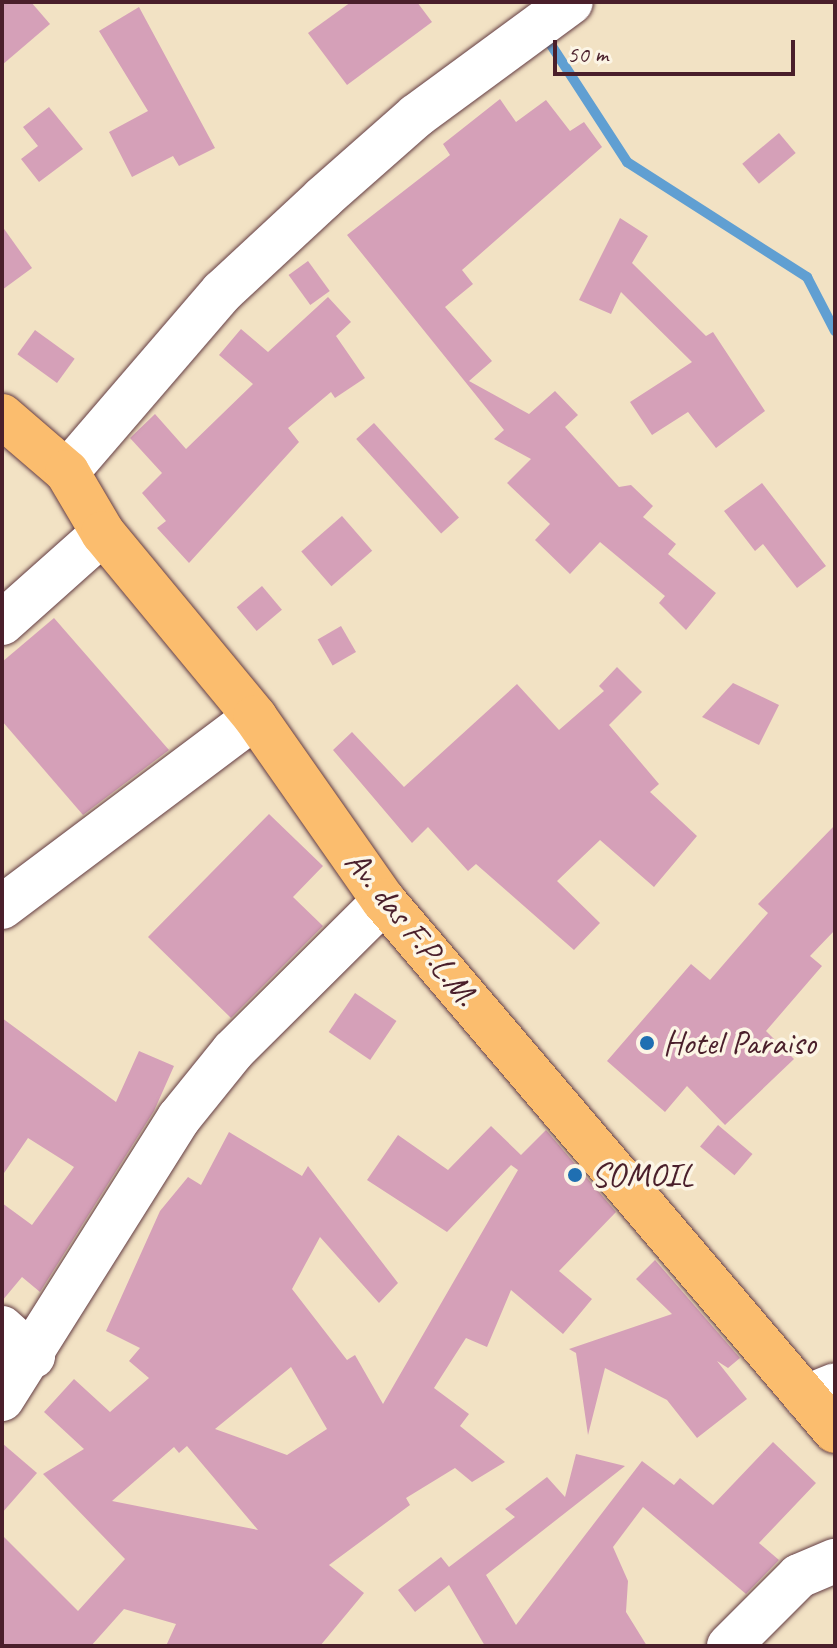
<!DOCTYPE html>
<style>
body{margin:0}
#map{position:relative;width:837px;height:1648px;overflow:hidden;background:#f2e2c4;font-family:Caveat,sans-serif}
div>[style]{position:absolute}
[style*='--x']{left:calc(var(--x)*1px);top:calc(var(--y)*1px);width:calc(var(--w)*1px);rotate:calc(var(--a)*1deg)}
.stream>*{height:10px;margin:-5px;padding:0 5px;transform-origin:5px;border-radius:5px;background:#609fd2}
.building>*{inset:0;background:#d5a0b8;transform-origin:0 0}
.roads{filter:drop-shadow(0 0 2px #633c42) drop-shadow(0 0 2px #633c42)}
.minor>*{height:44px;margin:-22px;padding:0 22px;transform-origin:22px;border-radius:22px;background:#fff}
.major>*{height:44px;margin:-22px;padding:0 22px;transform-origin:22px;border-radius:22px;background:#fbbd6e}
.dots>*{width:22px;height:22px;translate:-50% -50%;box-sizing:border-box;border:4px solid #fcf5e5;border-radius:50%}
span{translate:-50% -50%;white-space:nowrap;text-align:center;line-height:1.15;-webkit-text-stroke:7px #fcf5e5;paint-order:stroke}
.street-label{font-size:34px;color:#4a1f2b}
.poi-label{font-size:34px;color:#4a1f2b}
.left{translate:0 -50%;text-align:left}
.frame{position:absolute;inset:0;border:4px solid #4a1f2b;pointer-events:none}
.scale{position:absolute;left:553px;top:40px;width:242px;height:36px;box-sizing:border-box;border:4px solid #4a1f2b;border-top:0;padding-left:10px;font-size:24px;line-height:28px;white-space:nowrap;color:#4a1f2b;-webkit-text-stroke:6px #fcf5e5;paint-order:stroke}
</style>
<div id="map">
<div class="stream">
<div style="--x:544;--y:34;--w:153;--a:57"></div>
<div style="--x:627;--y:162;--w:214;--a:32.6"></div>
<div style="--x:807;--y:277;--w:61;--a:62.6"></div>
</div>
<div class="building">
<div style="clip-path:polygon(2px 2px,31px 2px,50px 24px,2px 65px)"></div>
<div style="clip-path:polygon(351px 2px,417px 2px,432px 22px,347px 85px,308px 33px)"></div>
<div style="clip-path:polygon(139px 7px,215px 148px,179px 166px,173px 156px,132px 177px,109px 132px,148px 111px,99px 31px)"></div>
<div style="clip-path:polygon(500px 99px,516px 122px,546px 100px,570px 131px,584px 122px,602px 147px,462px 270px,473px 284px,445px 307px,492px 361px,469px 381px,529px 414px,555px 391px,578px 415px,565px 427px,619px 487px,631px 485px,653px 506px,643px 517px,676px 544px,668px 554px,716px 593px,686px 630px,659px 603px,665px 596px,600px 542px,570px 574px,535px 540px,550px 524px,507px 483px,531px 459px,494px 439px,504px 430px,347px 235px,450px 155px,443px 144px)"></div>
<div style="clip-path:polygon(49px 107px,83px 149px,39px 182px,21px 159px,38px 146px,23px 127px)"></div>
<div style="left:779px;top:133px;width:26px;height:48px;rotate:50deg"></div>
<div style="clip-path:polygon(620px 218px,648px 236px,632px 263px,706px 336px,713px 332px,765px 411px,716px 448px,688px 412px,652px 435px,630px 402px,692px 362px,621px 292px,611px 314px,579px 300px)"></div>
<div style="clip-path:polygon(2px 226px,32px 268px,2px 290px)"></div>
<div style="left:308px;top:261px;width:37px;height:24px;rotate:54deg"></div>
<div style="clip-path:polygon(328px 297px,351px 322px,336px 336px,365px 378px,335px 398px,331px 392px,288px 428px,299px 442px,189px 563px,157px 528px,166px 521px,142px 493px,162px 473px,130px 438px,155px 414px,186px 449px,253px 384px,219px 355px,241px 329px,268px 352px)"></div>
<div style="left:35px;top:330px;width:49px;height:30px;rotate:36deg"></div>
<div style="left:374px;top:423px;width:127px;height:24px;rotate:48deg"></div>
<div style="clip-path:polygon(762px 483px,826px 566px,797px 588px,763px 544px,755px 551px,724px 511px)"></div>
<div style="left:342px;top:516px;width:46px;height:54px;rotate:49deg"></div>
<div style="left:262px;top:586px;width:31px;height:33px;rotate:50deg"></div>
<div style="clip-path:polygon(54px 618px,169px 750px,83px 815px,2px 721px,2px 662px)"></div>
<div style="left:341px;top:626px;width:30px;height:27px;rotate:60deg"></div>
<div style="clip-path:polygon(617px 667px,642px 692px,609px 725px,659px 784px,650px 792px,697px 836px,654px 887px,600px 840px,557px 881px,600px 923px,574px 950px,476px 864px,468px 871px,428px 827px,412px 843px,333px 750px,352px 732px,404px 787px,517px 684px,559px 730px,604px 691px,599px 686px)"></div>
<div style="clip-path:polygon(733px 683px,779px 705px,759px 745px,702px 717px)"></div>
<div style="clip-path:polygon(269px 814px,323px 866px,293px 897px,323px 926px,231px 1018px,148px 937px)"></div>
<div style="clip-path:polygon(835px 825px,835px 930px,810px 956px,822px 966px,766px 1031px,794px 1059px,725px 1125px,687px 1086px,665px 1112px,607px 1061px,691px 964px,710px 980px,768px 913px,758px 904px)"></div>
<div style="left:355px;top:993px;width:50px;height:47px;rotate:34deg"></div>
<div style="clip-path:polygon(2px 1018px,116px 1102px,139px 1051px,174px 1066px,154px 1111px,40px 1292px,22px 1277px,2px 1301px,2px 1203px,32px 1225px,74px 1167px,28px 1138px,2px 1176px)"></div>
<div style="left:718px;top:1125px;width:45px;height:28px;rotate:40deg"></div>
<div style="clip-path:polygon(evenodd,491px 1126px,521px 1155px,546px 1130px,616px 1212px,559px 1271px,592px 1299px,563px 1334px,511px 1290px,487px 1347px,466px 1338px,434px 1388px,469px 1414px,460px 1426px,505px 1462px,472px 1482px,455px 1468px,406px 1498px,410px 1505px,329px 1565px,364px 1593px,320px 1646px,166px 1646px,176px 1624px,124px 1609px,91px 1646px,2px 1646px,2px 1535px,78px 1611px,125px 1559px,43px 1474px,84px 1449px,44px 1412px,74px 1379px,110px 1412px,149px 1378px,129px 1361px,140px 1348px,106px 1331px,160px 1211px,188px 1177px,201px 1185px,229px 1132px,302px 1176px,308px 1166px,398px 1283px,379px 1303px,320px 1237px,292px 1289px,347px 1360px,355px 1355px,383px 1404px,518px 1170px,511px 1165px,447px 1232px,367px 1180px,398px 1135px,448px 1170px,491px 1126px,291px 1367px,327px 1429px,287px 1455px,215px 1429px,291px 1367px,491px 1126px,187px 1446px,258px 1530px,112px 1501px,174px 1447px,179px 1453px,187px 1446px)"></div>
<div style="clip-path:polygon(655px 1260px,740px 1358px,728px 1368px,717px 1361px,747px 1399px,697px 1438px,667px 1400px,605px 1368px,588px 1435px,576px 1353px,569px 1349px,672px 1314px,636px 1279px)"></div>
<div style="clip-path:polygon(773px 1442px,816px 1483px,759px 1543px,779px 1560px,746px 1594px,643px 1507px,613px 1547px,628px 1581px,626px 1612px,647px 1646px,485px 1646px,449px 1585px,415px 1612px,398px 1590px,441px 1557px,449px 1567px,515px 1517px,505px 1509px,547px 1477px,565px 1497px,576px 1454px,625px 1466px,486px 1575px,516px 1625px,642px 1461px,674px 1485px,680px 1478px,713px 1505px)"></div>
<div style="clip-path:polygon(2px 1443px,37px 1473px,2px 1513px)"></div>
</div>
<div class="roads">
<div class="minor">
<div style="--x:67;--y:472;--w:238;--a:-49.3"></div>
<div style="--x:222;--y:292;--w:138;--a:-42.9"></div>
<div style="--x:323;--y:198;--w:124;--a:-41.4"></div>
<div style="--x:416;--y:116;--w:192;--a:-36.3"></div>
<div style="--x:2;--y:623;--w:135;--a:-41.7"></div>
<div style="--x:2;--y:907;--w:316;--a:-36.9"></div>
<div style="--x:2;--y:1328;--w:42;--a:42.1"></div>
<div style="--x:806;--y:1397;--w:31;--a:-22"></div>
<div style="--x:2;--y:1399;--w:332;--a:-57.8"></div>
<div style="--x:179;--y:1118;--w:86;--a:-51.1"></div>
<div style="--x:233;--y:1051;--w:213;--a:-44.8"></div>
<div style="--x:729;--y:1646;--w:99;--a:-45"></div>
<div style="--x:799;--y:1576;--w:39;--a:-23"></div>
</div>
<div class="major">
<div style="--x:2;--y:416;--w:86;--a:40.7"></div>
<div style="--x:67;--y:472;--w:71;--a:59.5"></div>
<div style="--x:103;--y:533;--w:239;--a:50.4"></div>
<div style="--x:255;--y:717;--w:225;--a:55"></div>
<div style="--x:384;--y:901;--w:696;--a:49.6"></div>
</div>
</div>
<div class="dots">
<div style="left:647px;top:1043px;background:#1f6fb2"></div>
<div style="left:575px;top:1175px;background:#1f6fb2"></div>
</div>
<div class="street-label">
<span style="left:412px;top:928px;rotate:51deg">Av. das F.P.L.M.</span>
</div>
<div class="poi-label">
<span class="left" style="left:663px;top:1043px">Hotel Paraiso</span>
<span class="left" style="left:591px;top:1175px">SOMOIL</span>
</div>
<div class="frame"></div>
<div class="scale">50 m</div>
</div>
